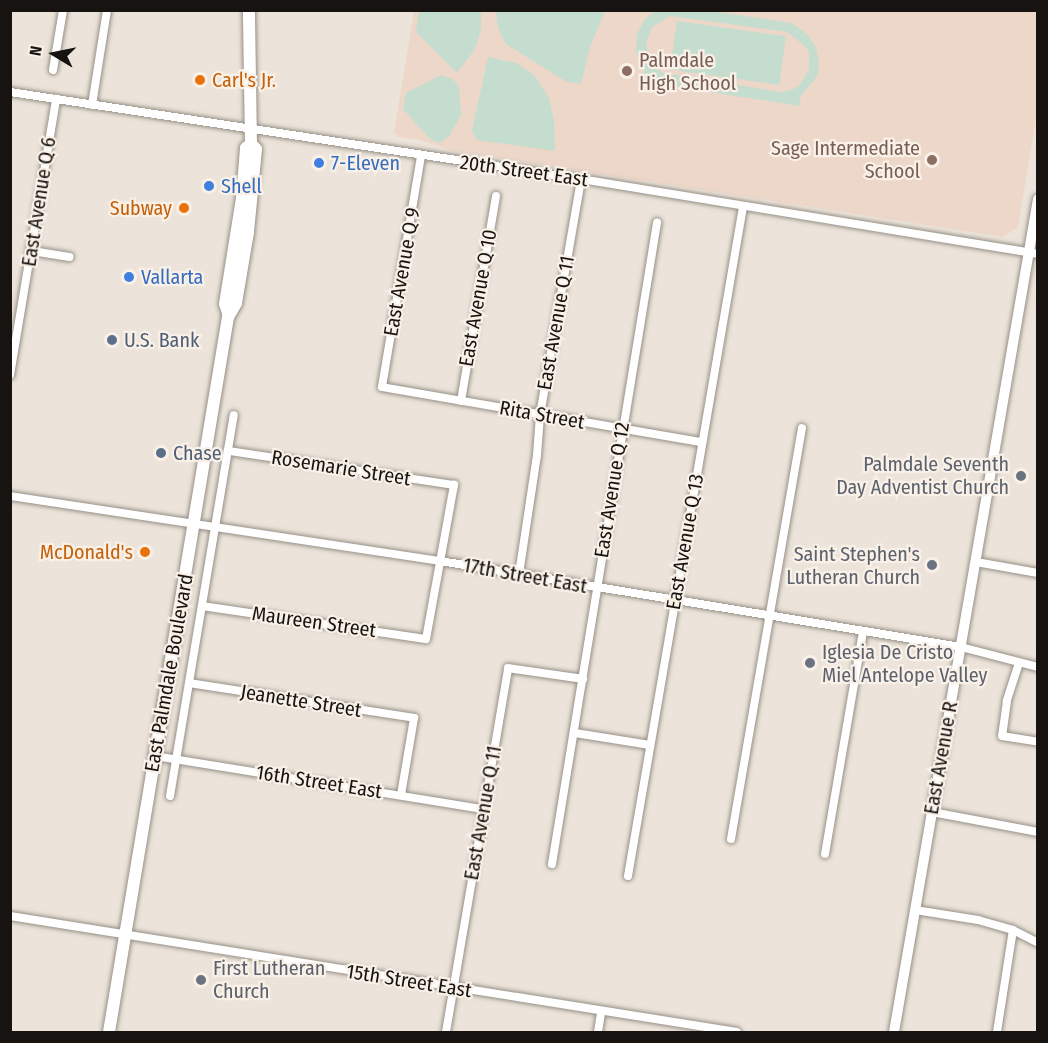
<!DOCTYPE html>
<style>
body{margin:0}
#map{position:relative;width:1048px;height:1043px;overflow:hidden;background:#ece4da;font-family:"Fira Sans Condensed",sans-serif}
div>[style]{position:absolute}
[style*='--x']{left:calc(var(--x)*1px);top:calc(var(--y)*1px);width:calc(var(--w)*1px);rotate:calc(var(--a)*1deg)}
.education>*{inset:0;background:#ecd7c9}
.green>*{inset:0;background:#c5ddce;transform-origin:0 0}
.roads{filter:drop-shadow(0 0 2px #979087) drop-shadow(0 0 2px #979087)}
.minor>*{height:8px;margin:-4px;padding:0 4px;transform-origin:4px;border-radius:4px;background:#fff}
.major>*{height:10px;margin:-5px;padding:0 5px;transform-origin:5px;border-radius:5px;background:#fff}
.highway>*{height:12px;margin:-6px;padding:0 6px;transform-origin:6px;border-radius:6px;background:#fff}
.dots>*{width:16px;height:16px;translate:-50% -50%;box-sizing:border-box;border:3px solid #f9f1e8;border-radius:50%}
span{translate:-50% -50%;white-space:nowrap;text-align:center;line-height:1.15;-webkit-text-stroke:4.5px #f9f1e8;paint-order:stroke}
.education-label{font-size:20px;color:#785e54}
.left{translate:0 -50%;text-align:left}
.right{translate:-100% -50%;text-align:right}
.food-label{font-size:20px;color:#c56008}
.shop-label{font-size:20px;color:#366cbe}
.street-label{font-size:20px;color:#161310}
.service-label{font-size:20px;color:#4e5e75}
.worship-label{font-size:20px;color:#5b616d}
.frame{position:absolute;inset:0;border:12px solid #161310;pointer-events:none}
.north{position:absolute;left:24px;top:24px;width:60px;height:60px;-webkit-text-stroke:4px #f9f1e8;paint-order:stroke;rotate:280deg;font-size:16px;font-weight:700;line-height:24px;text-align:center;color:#161310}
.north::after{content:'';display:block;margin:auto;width:21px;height:27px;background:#161310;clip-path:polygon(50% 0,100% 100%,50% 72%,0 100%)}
</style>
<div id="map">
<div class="education">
<div style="clip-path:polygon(414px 11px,1037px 11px,1037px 113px,1018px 227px,1003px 237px,453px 151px,420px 140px,398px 137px,394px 132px)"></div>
</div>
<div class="green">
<div style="clip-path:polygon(evenodd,656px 10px,712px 11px,791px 23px,807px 34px,816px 47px,819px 63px,817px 76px,801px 96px,799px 106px,642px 81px,645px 71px,636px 52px,637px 34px,645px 19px,656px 10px,670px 16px,787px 32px,806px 47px,809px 53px,809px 69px,800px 84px,794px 89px,781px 92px,663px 73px,651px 64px,646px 44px,652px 27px,670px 16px)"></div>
<div style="clip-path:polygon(419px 11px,481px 11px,481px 29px,475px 49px,457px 73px,416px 32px)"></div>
<div style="clip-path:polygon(496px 11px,605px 11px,590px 47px,581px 84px,565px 81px,506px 44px,498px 29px)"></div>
<div style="left:677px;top:21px;width:110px;height:49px;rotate:8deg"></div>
<div style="clip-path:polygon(488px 57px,516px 63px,534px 75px,549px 98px,554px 121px,555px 151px,477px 140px,472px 131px)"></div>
<div style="clip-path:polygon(441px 75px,453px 79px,459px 87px,461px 115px,449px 136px,439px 143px,431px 140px,403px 109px,406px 93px)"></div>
</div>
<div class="roads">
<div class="minor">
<div style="--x:53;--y:70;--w:61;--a:-80.5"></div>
<div style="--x:10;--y:92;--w:578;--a:8.66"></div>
<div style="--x:581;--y:179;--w:463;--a:9.3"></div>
<div style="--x:92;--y:105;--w:96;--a:-81"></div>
<div style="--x:421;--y:156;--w:234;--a:99.6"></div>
<div style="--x:382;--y:387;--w:325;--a:9.8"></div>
<div style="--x:32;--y:251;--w:38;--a:9"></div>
<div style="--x:10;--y:375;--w:280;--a:-80.5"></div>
<div style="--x:461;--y:401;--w:208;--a:-80.3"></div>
<div style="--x:10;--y:496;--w:435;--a:8.6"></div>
<div style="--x:440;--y:561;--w:528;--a:9.37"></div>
<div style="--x:961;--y:647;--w:80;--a:14.6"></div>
<div style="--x:976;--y:562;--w:63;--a:10.1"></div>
<div style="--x:519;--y:574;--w:120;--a:-81.4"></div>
<div style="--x:537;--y:455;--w:40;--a:-85.7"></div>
<div style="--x:540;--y:415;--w:240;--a:-80.1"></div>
<div style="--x:202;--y:606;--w:226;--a:8.4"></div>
<div style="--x:426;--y:639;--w:157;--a:-79.7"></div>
<div style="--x:454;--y:485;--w:229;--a:-171.4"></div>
<div style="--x:1019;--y:663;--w:40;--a:108"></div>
<div style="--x:1007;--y:701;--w:35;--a:98"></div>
<div style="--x:1002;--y:736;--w:36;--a:9"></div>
<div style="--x:189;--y:683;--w:228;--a:8.8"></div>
<div style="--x:414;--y:718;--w:78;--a:99.6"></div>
<div style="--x:575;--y:733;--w:76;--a:9.1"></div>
<div style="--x:155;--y:756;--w:333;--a:9.2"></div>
<div style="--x:170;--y:796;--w:386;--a:-80.5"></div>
<div style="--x:932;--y:812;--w:108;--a:10.7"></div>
<div style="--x:731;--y:839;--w:417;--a:-80.2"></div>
<div style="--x:825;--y:854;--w:225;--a:-80.3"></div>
<div style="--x:552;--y:864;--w:650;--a:-80.7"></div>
<div style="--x:628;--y:876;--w:679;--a:-80.25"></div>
<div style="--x:915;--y:910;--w:64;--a:9"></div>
<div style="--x:978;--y:920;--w:36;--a:16"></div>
<div style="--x:1013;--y:930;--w:28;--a:27"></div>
<div style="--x:10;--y:916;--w:736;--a:9.07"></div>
<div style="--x:446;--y:1032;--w:369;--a:-80.3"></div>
<div style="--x:508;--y:668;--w:76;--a:8.3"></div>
<div style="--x:598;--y:1032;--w:20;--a:-81"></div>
<div style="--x:997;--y:1032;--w:103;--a:-81.1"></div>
</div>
<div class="major">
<div style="--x:894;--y:1032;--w:845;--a:-80.19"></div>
</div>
<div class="highway">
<div style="--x:228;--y:313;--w:9;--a:-108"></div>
<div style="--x:225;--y:304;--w:107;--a:-80.9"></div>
<div style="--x:242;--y:198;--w:50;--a:-85.4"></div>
<div style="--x:246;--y:148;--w:6;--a:-39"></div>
<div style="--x:251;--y:144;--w:134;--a:-90.9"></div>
<div style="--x:109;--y:1032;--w:725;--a:-80.55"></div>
<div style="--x:228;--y:317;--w:16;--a:-60"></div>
<div style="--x:236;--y:303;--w:72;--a:-80.4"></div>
<div style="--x:248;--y:232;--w:83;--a:-84.5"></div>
<div style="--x:256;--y:149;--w:7;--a:-135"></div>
</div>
</div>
<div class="dots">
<div style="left:627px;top:71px;background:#8d6e63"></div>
<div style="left:200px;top:80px;background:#e8710a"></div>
<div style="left:932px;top:160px;background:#8d6e63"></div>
<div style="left:319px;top:163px;background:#3f7fe0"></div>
<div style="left:209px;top:186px;background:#3f7fe0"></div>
<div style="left:184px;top:208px;background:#e8710a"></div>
<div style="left:129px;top:277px;background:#3f7fe0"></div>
<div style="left:112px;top:340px;background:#5c6f8a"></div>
<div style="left:161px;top:453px;background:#5c6f8a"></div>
<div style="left:1021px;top:476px;background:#6b7280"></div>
<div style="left:145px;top:552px;background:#e8710a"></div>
<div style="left:932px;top:565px;background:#6b7280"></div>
<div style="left:810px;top:663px;background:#6b7280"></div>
<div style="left:201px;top:980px;background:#6b7280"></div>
</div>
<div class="education-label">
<span class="left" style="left:639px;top:72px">Palmdale<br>High School</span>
<span class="right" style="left:920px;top:160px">Sage Intermediate<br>School</span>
</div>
<div class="food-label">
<span class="left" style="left:212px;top:80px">Carl's Jr.</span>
<span class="right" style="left:172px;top:208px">Subway</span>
<span class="right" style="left:133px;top:552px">McDonald's</span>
</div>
<div class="shop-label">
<span class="left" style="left:331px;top:163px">7-Eleven</span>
<span class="left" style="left:221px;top:186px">Shell</span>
<span class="left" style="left:141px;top:277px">Vallarta</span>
</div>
<div class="street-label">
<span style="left:524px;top:171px;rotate:8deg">20th Street East</span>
<span style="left:39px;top:202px;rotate:-81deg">East Avenue Q 6</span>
<span style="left:402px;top:272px;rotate:-80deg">East Avenue Q 9</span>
<span style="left:478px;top:298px;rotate:-80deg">East Avenue Q 10</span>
<span style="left:556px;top:323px;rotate:-80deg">East Avenue Q 11</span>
<span style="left:542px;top:415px;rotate:10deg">Rita Street</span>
<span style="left:341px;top:468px;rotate:9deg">Rosemarie Street</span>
<span style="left:612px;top:490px;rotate:-81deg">East Avenue Q 12</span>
<span style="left:685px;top:542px;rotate:-80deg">East Avenue Q 13</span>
<span style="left:525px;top:576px;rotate:10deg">17th Street East</span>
<span style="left:314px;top:622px;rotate:8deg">Maureen Street</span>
<span style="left:169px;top:673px;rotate:-80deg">East Palmdale Boulevard</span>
<span style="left:301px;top:701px;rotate:9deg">Jeanette Street</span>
<span style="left:941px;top:758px;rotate:-80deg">East Avenue R</span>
<span style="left:319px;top:782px;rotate:9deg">16th Street East</span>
<span style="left:483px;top:813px;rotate:-80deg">East Avenue Q 11</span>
<span style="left:409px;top:981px;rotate:9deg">15th Street East</span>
</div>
<div class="service-label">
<span class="left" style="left:124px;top:340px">U.S. Bank</span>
<span class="left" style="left:173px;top:453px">Chase</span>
</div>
<div class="worship-label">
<span class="right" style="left:1009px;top:476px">Palmdale Seventh<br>Day Adventist Church</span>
<span class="right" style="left:920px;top:566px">Saint Stephen's<br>Lutheran Church</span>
<span class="left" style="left:822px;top:664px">Iglesia De Cristo<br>Miel Antelope Valley</span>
<span class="left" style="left:213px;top:980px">First Lutheran<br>Church</span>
</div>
<div class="frame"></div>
<div class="north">N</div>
</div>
